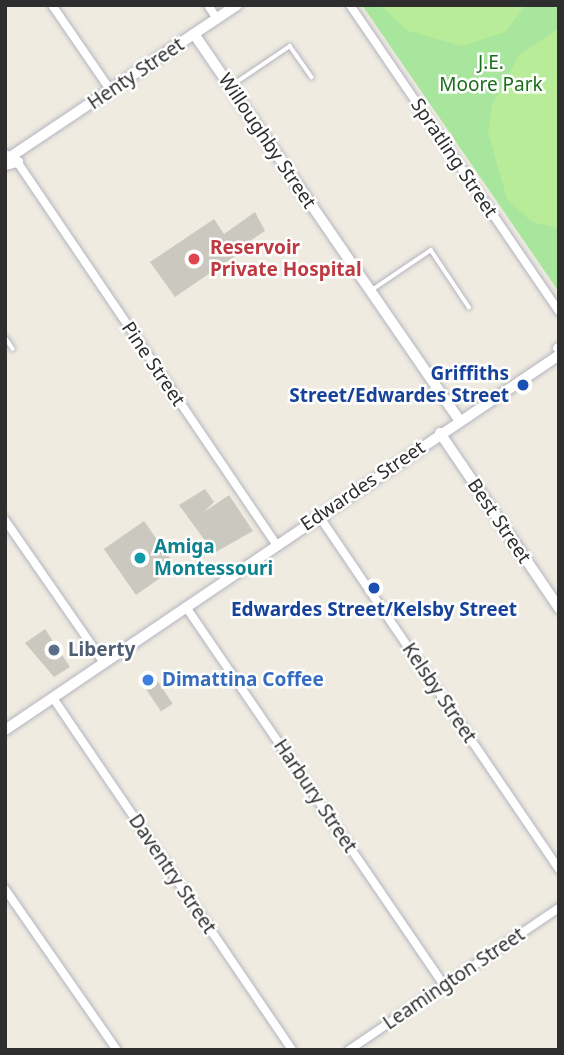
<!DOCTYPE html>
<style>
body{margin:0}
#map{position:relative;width:564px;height:1055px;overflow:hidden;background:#efebe0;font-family:"Noto Sans",sans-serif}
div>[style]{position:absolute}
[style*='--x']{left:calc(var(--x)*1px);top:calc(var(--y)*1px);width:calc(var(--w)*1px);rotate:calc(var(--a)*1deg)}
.green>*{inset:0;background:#a8e59d}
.pitch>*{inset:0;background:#b9ec99}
.building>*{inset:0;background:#cbc9bf;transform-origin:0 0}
.roads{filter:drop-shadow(0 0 2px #b4b4c1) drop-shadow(0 0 2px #b4b4c1)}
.lane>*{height:3.5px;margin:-1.75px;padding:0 1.75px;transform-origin:1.75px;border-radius:1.75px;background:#fff}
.street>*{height:8px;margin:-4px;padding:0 4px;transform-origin:4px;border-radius:4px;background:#fff}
.secondary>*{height:10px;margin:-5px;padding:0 5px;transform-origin:5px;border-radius:5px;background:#fff}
.dots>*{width:19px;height:19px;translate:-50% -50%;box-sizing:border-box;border:4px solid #fff;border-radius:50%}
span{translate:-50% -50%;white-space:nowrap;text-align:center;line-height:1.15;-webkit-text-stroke:5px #fff;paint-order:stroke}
.park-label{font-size:19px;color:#1b6e1a}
.street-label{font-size:19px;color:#2e2e2e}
.health-label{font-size:19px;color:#be3a42;font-weight:700}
.left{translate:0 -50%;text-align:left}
.transit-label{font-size:19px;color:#164399;font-weight:700}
.right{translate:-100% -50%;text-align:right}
.culture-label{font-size:19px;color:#0d838f;font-weight:700}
.service-label{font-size:19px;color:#4e5e75;font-weight:700}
.shop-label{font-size:19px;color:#366cbe;font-weight:700}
.frame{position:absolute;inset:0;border:7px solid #2e2e2e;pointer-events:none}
</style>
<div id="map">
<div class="green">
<div style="clip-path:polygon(362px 5px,559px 5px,559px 292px)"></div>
</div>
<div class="pitch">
<div style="clip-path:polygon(380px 5px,526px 5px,505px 32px,462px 46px,408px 31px)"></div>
<div style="clip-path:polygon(559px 28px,559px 228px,557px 228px,532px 222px,507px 199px,488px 132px,492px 105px,519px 55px)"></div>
</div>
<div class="building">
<div style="clip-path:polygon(255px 212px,265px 231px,239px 248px,231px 244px,238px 254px,175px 297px,150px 262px,214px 219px,224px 234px)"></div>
<div style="clip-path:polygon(205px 489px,214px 502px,204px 512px,229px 495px,253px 531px,214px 553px,179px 505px)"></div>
<div style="left:144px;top:521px;width:56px;height:49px;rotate:55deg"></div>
<div style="clip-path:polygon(45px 629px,70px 667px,54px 677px,25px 643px)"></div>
<div style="left:152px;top:673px;width:37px;height:14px;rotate:56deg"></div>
</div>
<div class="roads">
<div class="lane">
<div style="--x:231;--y:86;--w:71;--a:-34.1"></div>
<div style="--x:290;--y:46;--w:38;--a:55"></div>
<div style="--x:372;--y:290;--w:71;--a:-34.1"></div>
<div style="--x:431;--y:250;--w:69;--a:56.3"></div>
<div style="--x:5;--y:337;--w:14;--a:56"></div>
</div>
<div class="street">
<div style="--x:52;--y:5;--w:104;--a:55.5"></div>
<div style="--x:208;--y:5;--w:17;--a:57"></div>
<div style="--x:350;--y:5;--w:371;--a:55.7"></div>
<div style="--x:18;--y:163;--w:462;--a:55.9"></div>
<div style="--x:557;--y:348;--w:3;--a:45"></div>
<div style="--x:319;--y:516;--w:427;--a:55.8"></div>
<div style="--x:5;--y:520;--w:174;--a:55.3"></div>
<div style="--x:186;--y:607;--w:458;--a:55.7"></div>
<div style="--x:53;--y:698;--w:425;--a:55.8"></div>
<div style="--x:5;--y:889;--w:196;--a:55.2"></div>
<div style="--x:349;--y:1050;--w:254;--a:-34.1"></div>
</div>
<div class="secondary">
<div style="--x:194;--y:34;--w:468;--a:55.5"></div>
<div style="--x:5;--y:155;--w:15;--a:28"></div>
<div style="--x:18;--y:162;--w:13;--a:167"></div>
<div style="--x:13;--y:155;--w:270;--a:-33.8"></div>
<div style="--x:440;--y:433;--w:212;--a:55.8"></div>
<div style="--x:5;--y:730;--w:669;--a:-34.09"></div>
</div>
</div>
<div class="dots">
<div style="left:194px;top:259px;background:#e0444e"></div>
<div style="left:523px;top:385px;background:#1a4fb4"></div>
<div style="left:140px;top:558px;background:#0f9aa8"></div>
<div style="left:374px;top:588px;background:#1a4fb4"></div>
<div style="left:54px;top:650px;background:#5c6f8a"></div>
<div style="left:148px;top:680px;background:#3f7fe0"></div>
</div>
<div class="park-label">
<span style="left:491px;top:74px">J.E.<br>Moore Park</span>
</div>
<div class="street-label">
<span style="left:136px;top:74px;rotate:-34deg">Henty Street</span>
<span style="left:267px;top:141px;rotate:56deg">Willoughby Street</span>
<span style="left:454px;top:158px;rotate:56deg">Spratling Street</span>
<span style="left:153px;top:364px;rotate:56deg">Pine Street</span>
<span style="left:363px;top:486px;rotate:-34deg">Edwardes Street</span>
<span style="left:499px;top:521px;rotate:56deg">Best Street</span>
<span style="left:439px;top:693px;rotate:56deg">Kelsby Street</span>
<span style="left:315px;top:796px;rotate:56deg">Harbury Street</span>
<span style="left:172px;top:874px;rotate:56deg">Daventry Street</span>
<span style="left:454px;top:979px;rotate:-34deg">Leamington Street</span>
</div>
<div class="health-label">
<span class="left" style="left:210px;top:259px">Reservoir<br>Private Hospital</span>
</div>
<div class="transit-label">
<span class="right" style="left:509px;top:385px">Griffiths<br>Street/Edwardes Street</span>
<span style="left:374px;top:610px">Edwardes Street/Kelsby Street</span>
</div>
<div class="culture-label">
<span class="left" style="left:154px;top:558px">Amiga<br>Montessouri</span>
</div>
<div class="service-label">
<span class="left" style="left:68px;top:650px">Liberty</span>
</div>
<div class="shop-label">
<span class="left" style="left:162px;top:680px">Dimattina Coffee</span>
</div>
<div class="frame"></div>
</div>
